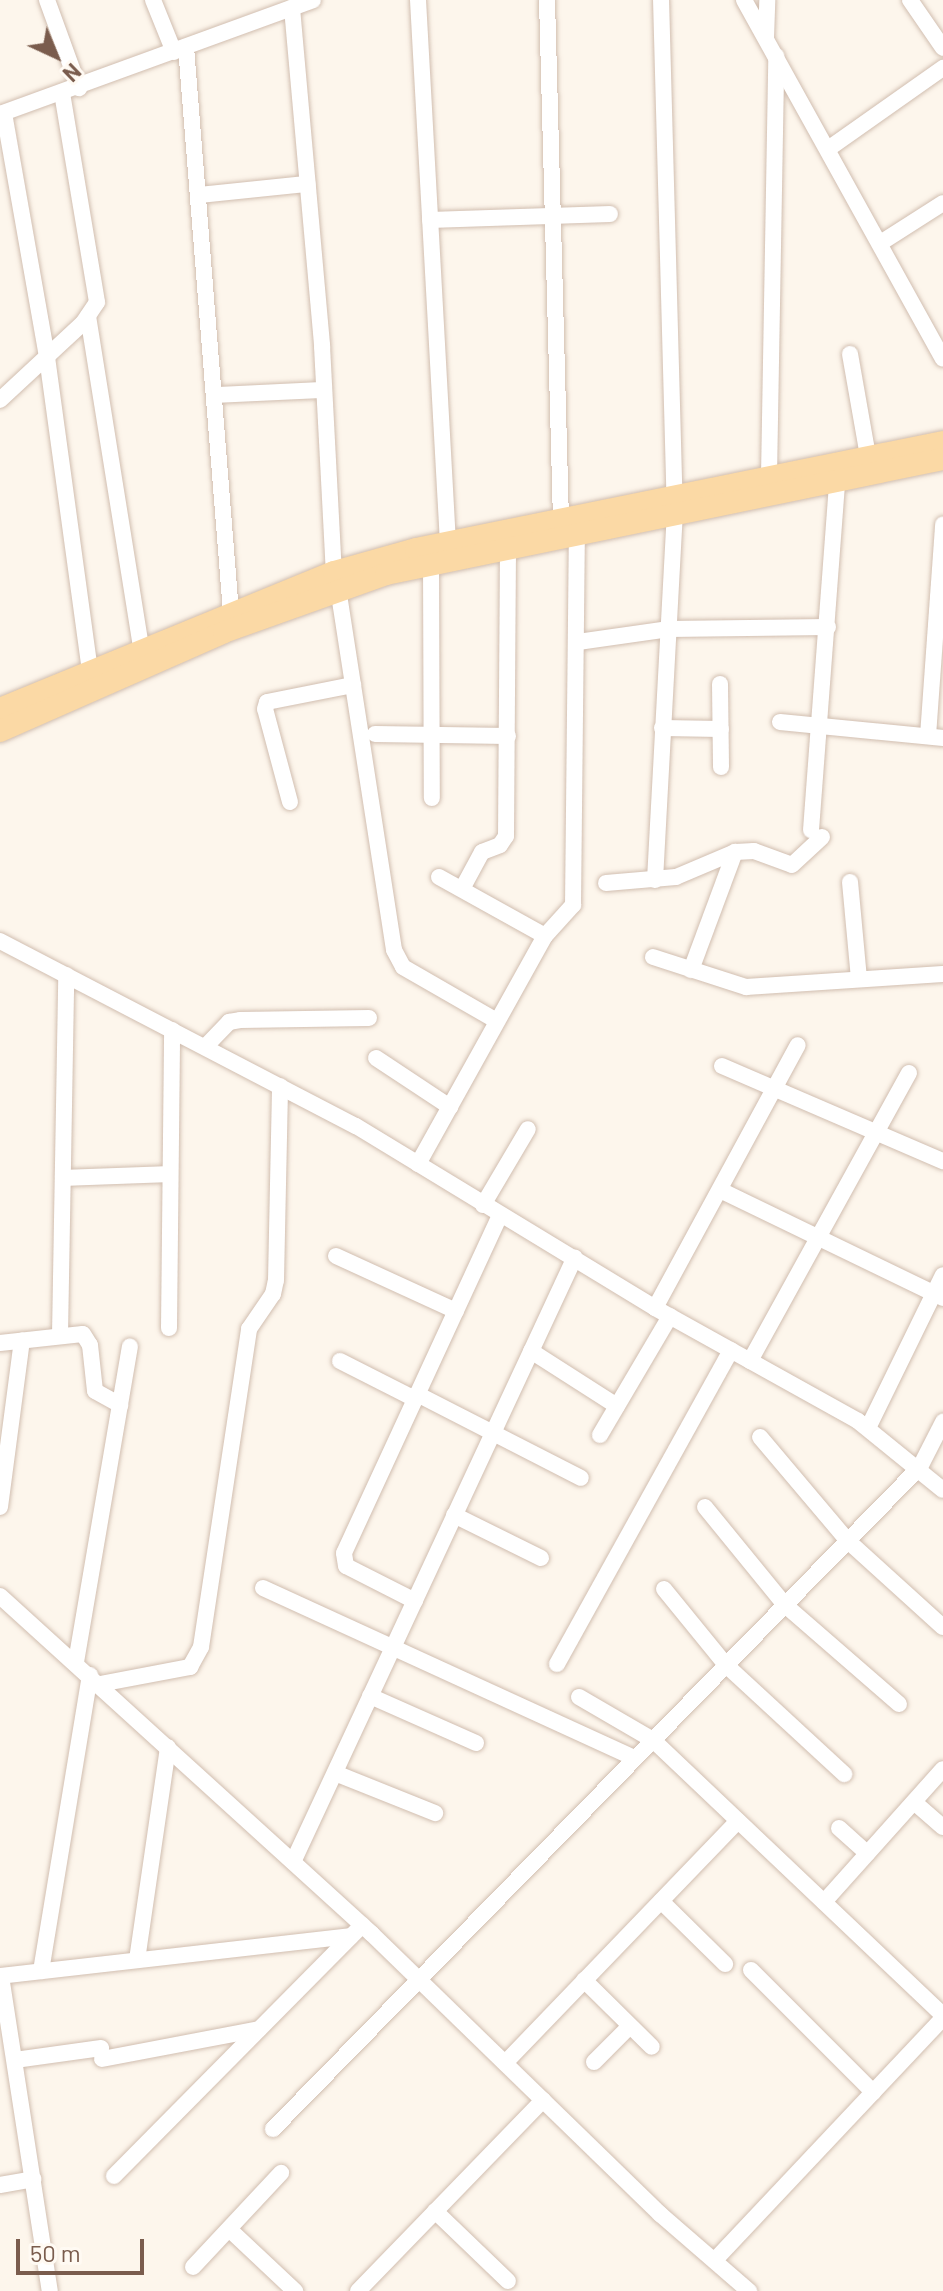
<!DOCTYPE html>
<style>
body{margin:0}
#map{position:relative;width:943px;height:2291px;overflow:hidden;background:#fdf6ec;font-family:Barlow,sans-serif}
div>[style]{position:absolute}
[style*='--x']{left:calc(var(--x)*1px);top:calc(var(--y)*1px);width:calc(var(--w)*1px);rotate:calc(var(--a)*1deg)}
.roads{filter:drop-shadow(0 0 2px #d1beb0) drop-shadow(0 0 2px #d1beb0)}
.minor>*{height:16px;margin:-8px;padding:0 8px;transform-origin:8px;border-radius:8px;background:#fff}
.major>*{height:22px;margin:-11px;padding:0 11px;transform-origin:11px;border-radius:11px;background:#fbd9a5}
span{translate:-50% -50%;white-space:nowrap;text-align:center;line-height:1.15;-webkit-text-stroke:7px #fffaf3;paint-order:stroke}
.north{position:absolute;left:16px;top:16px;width:80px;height:80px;-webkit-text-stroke:6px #fffaf3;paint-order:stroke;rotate:136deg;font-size:22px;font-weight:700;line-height:32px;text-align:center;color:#7a5c4d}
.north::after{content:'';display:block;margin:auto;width:28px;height:36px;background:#7a5c4d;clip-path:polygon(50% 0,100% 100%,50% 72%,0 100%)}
.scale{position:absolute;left:16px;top:2239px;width:128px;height:36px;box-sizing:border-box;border:4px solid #7a5c4d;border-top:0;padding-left:10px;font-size:24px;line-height:28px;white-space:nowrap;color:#7a5c4d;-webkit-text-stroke:6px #fffaf3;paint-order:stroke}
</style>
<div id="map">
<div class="roads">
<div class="minor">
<div style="--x:47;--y:0;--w:94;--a:70"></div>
<div style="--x:153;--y:0;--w:56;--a:68"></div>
<div style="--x:418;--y:0;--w:544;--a:86.84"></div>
<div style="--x:547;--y:0;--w:520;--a:88.46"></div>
<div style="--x:744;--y:0;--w:410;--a:61"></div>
<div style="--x:910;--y:0;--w:58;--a:55.5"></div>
<div style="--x:292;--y:8;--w:339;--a:84.9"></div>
<div style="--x:322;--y:346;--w:226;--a:87"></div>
<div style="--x:766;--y:38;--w:38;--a:-88"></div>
<div style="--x:186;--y:47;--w:567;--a:85.45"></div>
<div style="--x:4;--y:113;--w:248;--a:80"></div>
<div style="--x:47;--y:357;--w:316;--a:82.2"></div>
<div style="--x:0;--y:114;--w:333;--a:-20"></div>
<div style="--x:828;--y:149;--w:141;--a:-35.2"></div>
<div style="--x:200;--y:195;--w:108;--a:-5.9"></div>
<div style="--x:430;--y:220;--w:180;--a:-1.9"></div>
<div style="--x:882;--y:242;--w:72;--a:-32.6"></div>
<div style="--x:88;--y:316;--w:336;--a:80.9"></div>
<div style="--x:850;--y:354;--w:104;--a:80"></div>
<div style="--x:216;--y:395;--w:108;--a:-2.7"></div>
<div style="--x:0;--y:400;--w:113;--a:-42.9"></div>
<div style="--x:83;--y:323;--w:25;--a:-56"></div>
<div style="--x:97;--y:302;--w:212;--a:-99.5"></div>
<div style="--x:769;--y:476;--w:420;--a:-89"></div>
<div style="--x:431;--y:563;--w:235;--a:89.8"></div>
<div style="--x:338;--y:588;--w:366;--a:81.2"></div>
<div style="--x:394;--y:950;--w:19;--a:62"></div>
<div style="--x:403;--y:967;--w:108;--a:29.9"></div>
<div style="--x:578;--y:642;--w:92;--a:-8.1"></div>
<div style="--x:669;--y:629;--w:159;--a:-0.7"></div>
<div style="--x:720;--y:684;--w:83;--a:89.3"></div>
<div style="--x:780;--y:722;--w:164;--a:5.6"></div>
<div style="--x:662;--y:728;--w:59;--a:1"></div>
<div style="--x:375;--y:734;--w:133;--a:0.9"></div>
<div style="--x:928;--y:736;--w:212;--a:-85.9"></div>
<div style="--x:290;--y:802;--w:96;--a:-105"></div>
<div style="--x:265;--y:709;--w:7;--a:-74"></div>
<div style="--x:267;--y:702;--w:88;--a:-11.2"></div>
<div style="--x:811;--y:830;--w:348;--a:-85.7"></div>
<div style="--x:439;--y:877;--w:121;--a:29.1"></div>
<div style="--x:655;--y:880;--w:365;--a:-86.9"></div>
<div style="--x:675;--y:516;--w:516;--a:-91.55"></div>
<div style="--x:850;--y:882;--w:97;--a:84.7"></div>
<div style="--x:606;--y:883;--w:70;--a:-4.9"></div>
<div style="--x:676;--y:877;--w:64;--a:-23"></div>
<div style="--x:735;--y:852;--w:19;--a:-3"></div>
<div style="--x:754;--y:851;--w:40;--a:20.2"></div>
<div style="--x:792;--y:865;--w:41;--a:-43"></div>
<div style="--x:462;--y:889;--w:42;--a:-61.6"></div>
<div style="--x:482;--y:852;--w:19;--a:-21"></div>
<div style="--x:500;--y:845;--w:11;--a:-56"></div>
<div style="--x:506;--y:836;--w:288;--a:-89.6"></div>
<div style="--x:0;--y:941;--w:401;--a:27.5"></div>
<div style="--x:356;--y:1126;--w:350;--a:31.3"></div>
<div style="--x:655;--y:1308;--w:232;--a:29.1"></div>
<div style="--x:858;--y:1421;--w:109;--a:39.1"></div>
<div style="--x:653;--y:957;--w:98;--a:17.9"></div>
<div style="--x:746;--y:987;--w:197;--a:-3.8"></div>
<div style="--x:691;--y:970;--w:126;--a:-69.6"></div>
<div style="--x:205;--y:1047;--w:35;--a:-46"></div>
<div style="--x:229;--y:1022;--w:11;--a:-10"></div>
<div style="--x:240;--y:1020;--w:129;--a:-0.9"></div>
<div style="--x:376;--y:1058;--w:89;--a:33.5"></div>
<div style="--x:722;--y:1066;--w:241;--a:23.3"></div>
<div style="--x:418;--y:1164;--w:261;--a:-60.9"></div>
<div style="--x:545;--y:936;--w:42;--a:-47.9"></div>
<div style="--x:573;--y:905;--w:382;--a:-89.4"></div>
<div style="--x:63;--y:1178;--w:107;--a:-2.1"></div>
<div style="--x:720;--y:1190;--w:248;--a:25.8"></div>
<div style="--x:483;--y:1205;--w:88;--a:-59.4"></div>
<div style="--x:336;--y:1256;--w:132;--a:24.6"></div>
<div style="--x:655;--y:1308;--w:299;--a:-61.5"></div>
<div style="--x:169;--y:1328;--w:298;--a:-89.4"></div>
<div style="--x:60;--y:1335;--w:360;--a:-89"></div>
<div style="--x:0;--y:1343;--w:83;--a:-6.2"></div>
<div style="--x:83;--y:1334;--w:13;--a:58"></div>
<div style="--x:90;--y:1345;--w:46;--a:83.8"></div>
<div style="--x:95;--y:1391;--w:29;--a:29"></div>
<div style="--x:531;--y:1351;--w:102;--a:32.6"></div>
<div style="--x:340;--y:1361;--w:84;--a:26.9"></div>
<div style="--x:750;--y:1361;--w:329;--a:-61.1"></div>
<div style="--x:417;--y:1394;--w:184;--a:27.1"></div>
<div style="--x:868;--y:1428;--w:170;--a:-63.9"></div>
<div style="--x:600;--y:1435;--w:138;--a:-59.5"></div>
<div style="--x:760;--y:1437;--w:136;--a:49.8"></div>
<div style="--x:848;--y:1541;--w:128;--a:42.2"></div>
<div style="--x:0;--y:1507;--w:168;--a:-82.5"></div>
<div style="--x:705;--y:1507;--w:127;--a:50.8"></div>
<div style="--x:785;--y:1605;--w:151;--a:41"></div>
<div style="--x:454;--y:1515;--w:97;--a:26.3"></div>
<div style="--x:263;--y:1588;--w:409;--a:24.6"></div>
<div style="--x:664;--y:1589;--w:98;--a:50.8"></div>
<div style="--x:726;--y:1665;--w:161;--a:42.7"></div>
<div style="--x:0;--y:1596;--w:503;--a:42.26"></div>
<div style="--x:372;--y:1934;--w:402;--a:44.2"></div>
<div style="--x:660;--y:2214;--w:118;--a:40.9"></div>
<div style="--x:415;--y:1601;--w:77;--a:-153.1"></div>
<div style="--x:346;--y:1566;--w:13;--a:-99"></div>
<div style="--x:344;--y:1553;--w:371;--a:-65.2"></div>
<div style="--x:76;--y:1662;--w:320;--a:-80.3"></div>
<div style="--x:557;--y:1664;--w:359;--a:-61"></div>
<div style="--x:100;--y:1684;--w:92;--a:-10.7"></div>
<div style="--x:190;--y:1667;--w:23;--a:-61"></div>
<div style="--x:201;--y:1647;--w:322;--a:-81.4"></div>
<div style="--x:249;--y:1329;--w:42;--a:-55.6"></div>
<div style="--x:273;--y:1294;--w:14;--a:-78"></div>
<div style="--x:276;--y:1280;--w:194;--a:-88.8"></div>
<div style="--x:370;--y:1696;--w:116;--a:23.9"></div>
<div style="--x:579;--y:1697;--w:86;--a:30.2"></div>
<div style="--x:653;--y:1740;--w:400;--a:43.5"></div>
<div style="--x:335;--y:1773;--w:108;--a:21.8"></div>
<div style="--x:914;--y:1802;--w:38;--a:41"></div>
<div style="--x:839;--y:1828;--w:38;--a:42"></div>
<div style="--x:293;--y:1862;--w:667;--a:-65.01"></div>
<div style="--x:661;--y:1901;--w:90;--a:44.5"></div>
<div style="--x:824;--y:1902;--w:178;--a:-48.2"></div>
<div style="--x:137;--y:1960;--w:215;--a:-81.7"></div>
<div style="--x:751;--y:1970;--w:173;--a:45"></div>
<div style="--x:41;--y:1971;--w:300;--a:-80.6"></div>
<div style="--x:0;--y:1976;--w:353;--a:-6.5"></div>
<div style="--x:1;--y:1976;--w:319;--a:81.2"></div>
<div style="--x:584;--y:1980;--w:95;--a:44.6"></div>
<div style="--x:102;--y:2059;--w:160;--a:-10.8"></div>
<div style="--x:15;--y:2060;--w:87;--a:-7.9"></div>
<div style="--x:594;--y:2062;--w:51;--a:-45"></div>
<div style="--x:505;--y:2063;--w:336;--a:-46.1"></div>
<div style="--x:273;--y:2129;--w:926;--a:-45.66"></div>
<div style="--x:920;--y:1467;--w:51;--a:-62.9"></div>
<div style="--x:114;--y:2176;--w:353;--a:-45.3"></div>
<div style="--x:0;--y:2185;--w:34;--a:-10"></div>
<div style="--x:435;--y:2211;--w:101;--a:43.8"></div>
<div style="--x:229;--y:2229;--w:91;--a:43.2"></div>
<div style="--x:715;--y:2260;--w:332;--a:-46.7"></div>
<div style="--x:193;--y:2267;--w:129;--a:-46.9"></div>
<div style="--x:358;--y:2291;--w:266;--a:-45.9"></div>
</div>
<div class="major">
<div style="--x:0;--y:709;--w:361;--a:-22.3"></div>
<div style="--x:334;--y:572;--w:85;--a:-15.7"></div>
<div style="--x:416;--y:549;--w:538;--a:-11.48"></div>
<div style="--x:0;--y:731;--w:245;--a:-23.8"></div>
<div style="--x:224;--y:632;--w:172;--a:-19.7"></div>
<div style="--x:386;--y:574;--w:569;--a:-11.67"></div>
</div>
</div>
<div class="north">N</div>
<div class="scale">50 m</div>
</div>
